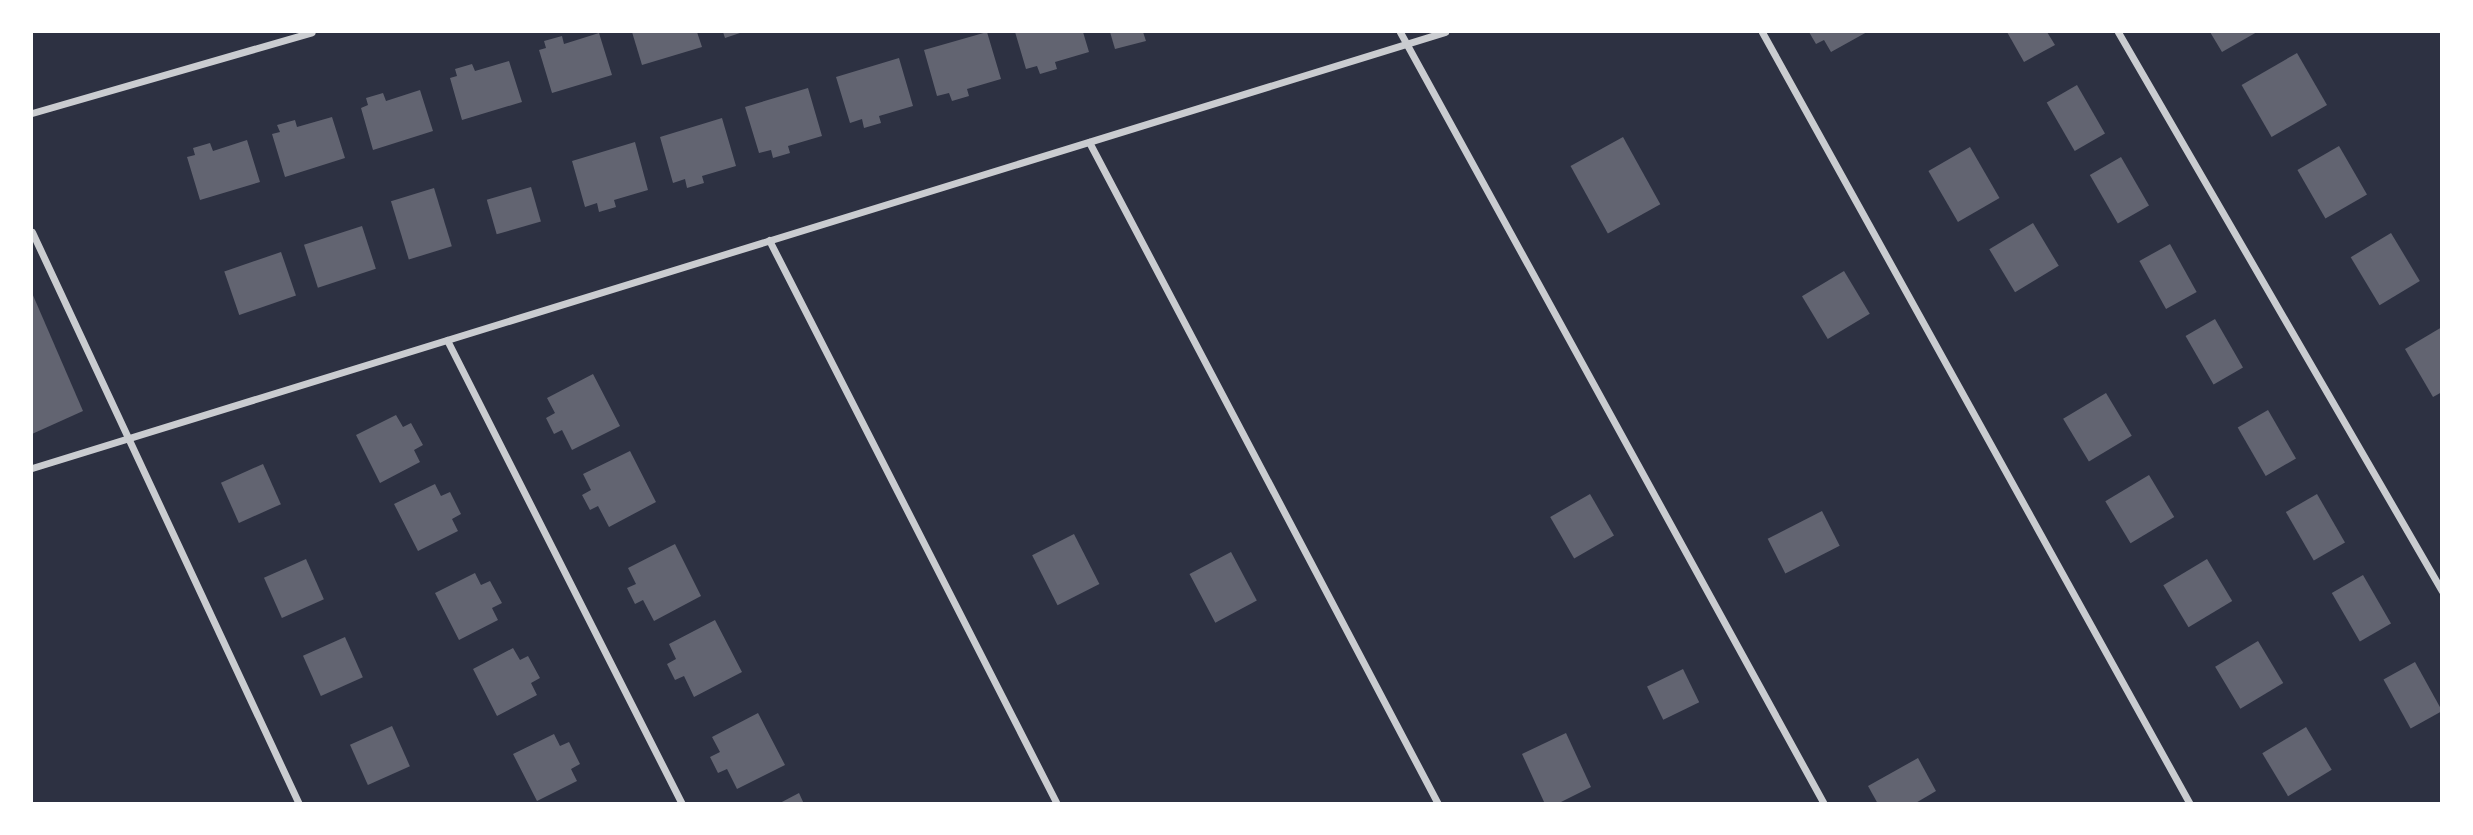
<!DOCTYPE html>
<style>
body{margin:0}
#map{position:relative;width:2473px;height:835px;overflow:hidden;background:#2d3142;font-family:"IBM Plex Sans",sans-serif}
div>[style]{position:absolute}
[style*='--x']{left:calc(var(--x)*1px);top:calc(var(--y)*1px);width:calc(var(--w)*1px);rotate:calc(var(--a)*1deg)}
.building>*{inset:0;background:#626471;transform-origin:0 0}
.minor>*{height:7px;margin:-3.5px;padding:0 3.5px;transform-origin:3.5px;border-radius:3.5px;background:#caccd0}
span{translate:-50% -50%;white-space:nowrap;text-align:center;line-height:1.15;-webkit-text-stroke:6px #fff;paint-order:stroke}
.frame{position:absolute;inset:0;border:33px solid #fff;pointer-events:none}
</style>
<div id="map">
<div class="building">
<div style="clip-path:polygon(632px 32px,697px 32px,702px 47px,642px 65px)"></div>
<div style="clip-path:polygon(723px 32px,743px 32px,725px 38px)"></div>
<div style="clip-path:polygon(987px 32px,1001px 79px,967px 89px,969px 96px,952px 101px,949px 93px,937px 96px,924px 50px)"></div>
<div style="clip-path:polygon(1015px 32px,1083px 32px,1089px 52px,1055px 62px,1057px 69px,1040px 74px,1037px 66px,1026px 69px)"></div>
<div style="clip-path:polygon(1110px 32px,1143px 32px,1146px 41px,1115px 49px)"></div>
<div style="clip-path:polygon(1809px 32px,1867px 32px,1831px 52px,1824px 40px,1816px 44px)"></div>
<div style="clip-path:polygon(2007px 32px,2047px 32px,2055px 45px,2024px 62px)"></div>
<div style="clip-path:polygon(2210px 32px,2257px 32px,2222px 52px)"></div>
<div style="clip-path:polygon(599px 33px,612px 75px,552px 93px,539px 50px,546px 48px,544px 41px,562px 36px,564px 44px)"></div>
<div style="left:2297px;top:53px;width:60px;height:64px;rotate:60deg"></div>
<div style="clip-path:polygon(899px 58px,913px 106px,879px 116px,881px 123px,864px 128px,862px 119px,850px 123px,836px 77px)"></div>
<div style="clip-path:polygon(509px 61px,522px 102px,462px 120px,450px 78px,457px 76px,455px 69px,472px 64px,475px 71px)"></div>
<div style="left:2077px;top:85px;width:56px;height:35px;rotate:60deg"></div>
<div style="clip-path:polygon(808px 88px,822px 136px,788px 146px,790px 153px,773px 158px,771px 150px,759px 153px,745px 107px)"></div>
<div style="clip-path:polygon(420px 90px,433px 131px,373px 150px,361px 108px,368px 105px,366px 98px,383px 93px,386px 101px)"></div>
<div style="clip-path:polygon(332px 117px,345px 158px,285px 177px,272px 134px,280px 132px,277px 125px,295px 120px,297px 127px)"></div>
<div style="clip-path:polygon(722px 118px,736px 166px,702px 176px,704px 183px,687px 188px,685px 179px,673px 183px,660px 137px)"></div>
<div style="left:1623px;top:137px;width:77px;height:60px;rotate:61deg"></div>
<div style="clip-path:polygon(247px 140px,260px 182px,200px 200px,187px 157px,195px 155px,193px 148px,210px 143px,213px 151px)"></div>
<div style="clip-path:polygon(635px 142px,648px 190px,614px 200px,616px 207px,599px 212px,597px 203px,585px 207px,572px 161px)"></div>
<div style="left:2339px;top:146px;width:56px;height:48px;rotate:60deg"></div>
<div style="left:1970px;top:147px;width:59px;height:48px;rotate:60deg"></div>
<div style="left:2121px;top:157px;width:56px;height:36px;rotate:60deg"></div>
<div style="left:531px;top:187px;width:36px;height:46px;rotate:74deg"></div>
<div style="left:434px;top:188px;width:61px;height:45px;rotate:73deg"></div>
<div style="left:2033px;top:223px;width:50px;height:51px;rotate:59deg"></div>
<div style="left:362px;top:226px;width:45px;height:61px;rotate:72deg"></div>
<div style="left:2391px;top:233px;width:56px;height:47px;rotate:59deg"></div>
<div style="left:2170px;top:244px;width:55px;height:35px;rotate:61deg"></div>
<div style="left:281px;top:252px;width:46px;height:60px;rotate:71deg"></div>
<div style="left:1844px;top:271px;width:50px;height:49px;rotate:59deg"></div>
<div style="clip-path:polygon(32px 293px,83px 411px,32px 434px)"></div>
<div style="left:2215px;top:319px;width:56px;height:34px;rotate:60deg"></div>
<div style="clip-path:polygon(2442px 327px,2442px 392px,2433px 397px,2405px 349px)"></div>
<div style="clip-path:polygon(593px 374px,620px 426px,572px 450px,562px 430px,554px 434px,546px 418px,555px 413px,547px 398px)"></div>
<div style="left:2106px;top:393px;width:50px;height:50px;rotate:59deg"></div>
<div style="left:2268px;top:410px;width:56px;height:35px;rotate:60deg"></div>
<div style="clip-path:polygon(396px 415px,403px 427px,411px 423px,423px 445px,414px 450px,420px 462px,380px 483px,356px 435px)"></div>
<div style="clip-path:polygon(630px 451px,656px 502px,609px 527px,598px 506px,590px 510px,582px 495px,591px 490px,583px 474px)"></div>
<div style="left:263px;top:464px;width:44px;height:46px;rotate:66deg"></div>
<div style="left:2149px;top:475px;width:49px;height:51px;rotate:59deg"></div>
<div style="clip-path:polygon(435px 484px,441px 496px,450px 492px,461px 514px,452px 519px,458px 531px,418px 551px,394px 504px)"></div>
<div style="left:1590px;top:494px;width:48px;height:46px;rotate:60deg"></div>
<div style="left:2317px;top:494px;width:56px;height:36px;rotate:60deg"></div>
<div style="left:1822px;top:511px;width:39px;height:61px;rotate:63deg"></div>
<div style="left:1074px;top:534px;width:56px;height:47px;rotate:63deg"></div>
<div style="clip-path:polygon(675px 544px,701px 596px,654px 621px,643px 600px,635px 604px,627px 588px,636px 584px,628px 568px)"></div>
<div style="left:1231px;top:552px;width:55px;height:47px;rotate:62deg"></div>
<div style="left:306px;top:559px;width:44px;height:46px;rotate:66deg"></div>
<div style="left:2207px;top:559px;width:49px;height:51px;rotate:59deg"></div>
<div style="clip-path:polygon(475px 573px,481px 585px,490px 581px,502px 603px,492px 608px,498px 620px,459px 640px,435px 593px)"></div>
<div style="left:2363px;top:575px;width:56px;height:36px;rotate:60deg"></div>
<div style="clip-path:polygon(715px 620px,742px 672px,694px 697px,684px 676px,675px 680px,667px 664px,676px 659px,669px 644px)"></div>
<div style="left:345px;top:637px;width:44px;height:46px;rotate:66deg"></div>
<div style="left:2258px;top:641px;width:49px;height:50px;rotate:59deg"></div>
<div style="clip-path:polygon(513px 648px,520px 660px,528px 656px,540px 678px,531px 683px,537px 695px,497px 716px,473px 669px)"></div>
<div style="left:2415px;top:662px;width:56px;height:36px;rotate:61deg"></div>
<div style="left:1683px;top:669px;width:37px;height:40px;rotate:64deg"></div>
<div style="clip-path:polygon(758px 713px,785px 765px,737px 789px,727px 769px,718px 773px,710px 757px,720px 752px,712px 737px)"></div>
<div style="left:392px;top:726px;width:44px;height:46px;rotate:66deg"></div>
<div style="left:2306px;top:727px;width:50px;height:51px;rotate:59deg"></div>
<div style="clip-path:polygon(1566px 733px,1591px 787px,1557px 804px,1545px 804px,1522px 754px)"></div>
<div style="clip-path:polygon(554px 734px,560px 746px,569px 742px,580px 764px,571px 769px,577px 781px,537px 801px,513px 754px)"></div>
<div style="clip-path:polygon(1918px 758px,1936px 791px,1914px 804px,1878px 804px,1868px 786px)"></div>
<div style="clip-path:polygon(799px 793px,804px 804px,778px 804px)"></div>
</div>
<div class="minor">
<div style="--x:1400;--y:32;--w:881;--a:61.22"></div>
<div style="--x:1762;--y:32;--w:883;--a:61"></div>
<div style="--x:2118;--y:32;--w:646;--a:59.9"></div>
<div style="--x:32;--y:113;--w:291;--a:-16.1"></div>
<div style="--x:1089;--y:142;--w:748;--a:62.2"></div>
<div style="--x:32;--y:232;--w:631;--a:64.98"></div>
<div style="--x:769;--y:240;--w:633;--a:62.95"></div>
<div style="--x:447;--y:340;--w:520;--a:63.14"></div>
<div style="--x:32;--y:468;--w:1479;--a:-17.15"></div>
</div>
<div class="frame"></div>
</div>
